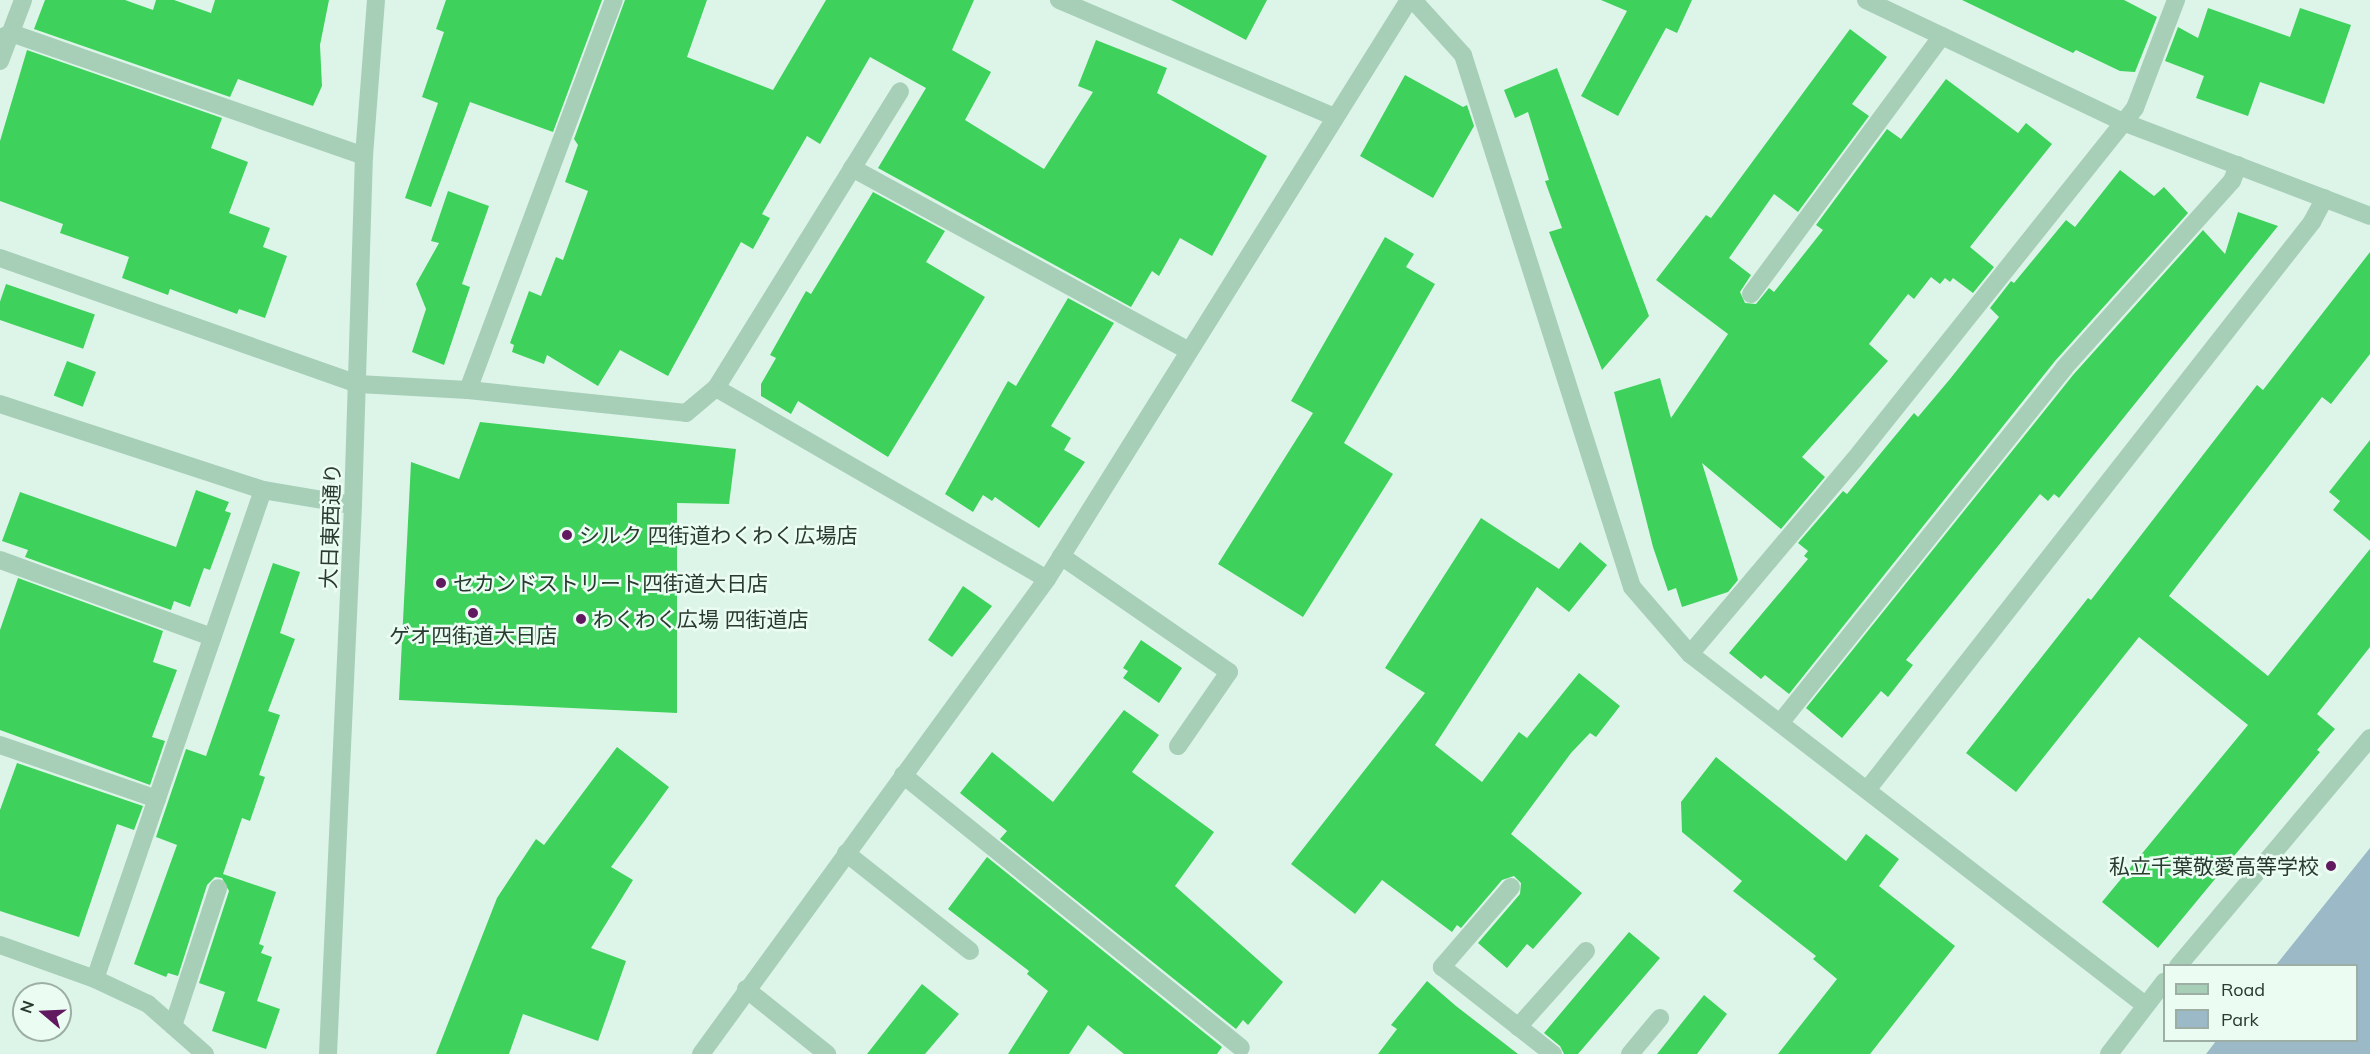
<!DOCTYPE html>
<meta charset="utf-8">
<style>
body{margin:0}
#map{position:relative;width:2370px;height:1054px;overflow:hidden;background:#ddf5e9;font-family:Mulish,"Noto Sans JP",sans-serif}
div>[style]{position:absolute}
[style*='--x']{left:calc(var(--x)*1px);top:calc(var(--y)*1px);width:calc(var(--w)*1px);rotate:calc(var(--a)*1deg)}
.green>*{inset:0;background:#9bb9c6}
.building>*{inset:0;background:#3ed25c;transform-origin:0 0}
.minor>*{height:18px;margin:-9px;padding:0 9px;transform-origin:9px;border-radius:9px;background:#a7cfb8}
.dots>*{width:16px;height:16px;translate:-50% -50%;box-sizing:border-box;border:3px solid #ebfcf3;border-radius:50%}
span{translate:-50% -50%;white-space:nowrap;text-align:center;line-height:1.15;-webkit-text-stroke:5px #ebfcf3;paint-order:stroke}
.street-label{font-size:21px;color:#293b2e}
.poi-label{font-size:21px;color:#293b2e}
.left{translate:0 -50%;text-align:left}
.right{translate:-100% -50%;text-align:right}
.legend{position:absolute;left:2163px;top:964px;width:195px;height:78px;box-sizing:border-box;background:#ebfcf3;border:2px solid #9dafa4;margin:0;padding:8px 10px;list-style:none;font-size:18px;color:#293b2e}
.legend li{display:flex;align-items:center;gap:12px;height:30px}
.legend b{width:30px;border:2px solid #9dafa4}
.north{position:absolute;left:12px;top:982px;width:60px;height:60px;box-sizing:border-box;background:#ebfcf3;border:2px solid #9dafa4;border-radius:50%;rotate:289deg;font-size:16px;font-weight:700;line-height:24px;text-align:center;color:#293b2e}
.north::after{content:'';display:block;margin:auto;width:21px;height:27px;background:#61195f;clip-path:polygon(50% 0,100% 100%,50% 72%,0 100%)}
</style>
<div id="map">
<div class="green">
<div style="clip-path:polygon(2370px 848px,2370px 1054px,2206px 1054px,2216px 1041px,2356px 1040px,2356px 966px,2276px 965px)"></div>
</div>
<div class="building">
<div style="clip-path:polygon(45px 0,125px 0,153px 10px,156px 0,174px 0,211px 13px,215px 0,329px 0,320px 45px,322px 86px,313px 106px,238px 79px,230px 97px,34px 29px)"></div>
<div style="clip-path:polygon(446px 0,602px 0,553px 132px,470px 102px,431px 207px,405px 198px,438px 103px,422px 97px,444px 32px,436px 29px)"></div>
<div style="clip-path:polygon(625px 0,707px 0,687px 57px,773px 90px,826px 0,974px 0,952px 50px,991px 72px,965px 120px,1044px 169px,1093px 92px,1078px 86px,1096px 40px,1167px 68px,1157px 93px,1267px 156px,1212px 256px,1180px 238px,1159px 276px,1152px 271px,1131px 307px,878px 168px,926px 88px,870px 57px,820px 144px,807px 136px,762px 214px,770px 218px,753px 249px,741px 242px,668px 376px,620px 350px,598px 386px,547px 355px,544px 364px,512px 352px,514px 345px,510px 343px,529px 291px,541px 296px,556px 257px,563px 260px,588px 191px,565px 182px,578px 145px,574px 139px)"></div>
<div style="clip-path:polygon(1171px 0,1267px 0,1246px 40px)"></div>
<div style="clip-path:polygon(1601px 0,1692px 0,1677px 33px,1666px 28px,1618px 116px,1581px 96px,1627px 11px)"></div>
<div style="clip-path:polygon(1962px 0,2124px 0,2157px 17px,2135px 72px,2120px 71px,2076px 50px,2073px 53px)"></div>
<div style="clip-path:polygon(2208px 8px,2290px 37px,2300px 8px,2351px 25px,2324px 104px,2260px 82px,2248px 116px,2196px 98px,2204px 76px,2165px 61px,2178px 27px,2198px 38px)"></div>
<div style="clip-path:polygon(1850px 29px,1887px 57px,1852px 104px,1869px 116px,1798px 212px,1774px 194px,1729px 258px,1751px 275px,1740px 292px,1745px 303px,1756px 304px,1769px 288px,1774px 292px,1823px 230px,1816px 225px,1887px 129px,1901px 139px,1946px 79px,2018px 133px,2026px 123px,2052px 144px,1970px 247px,1994px 267px,1973px 293px,1953px 278px,1950px 282px,1945px 278px,1940px 284px,1931px 277px,1914px 299px,1908px 294px,1869px 344px,1888px 361px,1802px 457px,1825px 477px,1781px 529px,1702px 463px,1738px 580px,1728px 592px,1682px 607px,1676px 588px,1668px 591px,1653px 547px,1614px 392px,1660px 378px,1671px 418px,1728px 334px,1656px 280px,1706px 215px,1711px 218px)"></div>
<div style="clip-path:polygon(27px 50px,222px 118px,211px 148px,248px 162px,229px 213px,270px 228px,263px 247px,287px 256px,265px 318px,239px 309px,237px 314px,170px 289px,168px 295px,122px 278px,129px 257px,60px 233px,63px 224px,0 201px,0 141px)"></div>
<div style="clip-path:polygon(1557px 68px,1649px 316px,1602px 370px,1549px 232px,1562px 228px,1545px 181px,1549px 180px,1528px 112px,1515px 118px,1504px 90px)"></div>
<div style="clip-path:polygon(1405px 75px,1463px 107px,1467px 105px,1474px 126px,1433px 198px,1360px 156px)"></div>
<div style="clip-path:polygon(2120px 170px,2154px 196px,2164px 187px,2188px 213px,2055px 361px,1789px 694px,1765px 675px,1761px 679px,1729px 653px,1808px 559px,1804px 556px,1808px 551px,1798px 543px,1843px 491px,1847px 494px,1914px 413px,1918px 417px,1950px 379px,1999px 317px,1990px 308px,2011px 281px,2014px 283px,2066px 220px,2075px 227px)"></div>
<div style="clip-path:polygon(448px 191px,489px 206px,462px 284px,470px 287px,444px 365px,412px 352px,426px 309px,416px 284px,439px 243px,431px 241px)"></div>
<div style="clip-path:polygon(873px 192px,945px 231px,926px 262px,985px 297px,888px 457px,798px 401px,791px 414px,761px 396px,761px 384px,776px 358px,770px 355px,806px 291px,811px 294px)"></div>
<div style="clip-path:polygon(2238px 212px,2278px 226px,2059px 498px,2054px 494px,2048px 501px,2040px 494px,1906px 660px,1913px 665px,1888px 697px,1881px 691px,1842px 738px,1806px 708px,2073px 375px,2203px 230px,2225px 254px)"></div>
<div style="clip-path:polygon(1385px 237px,1414px 254px,1406px 267px,1435px 284px,1344px 443px,1393px 474px,1303px 617px,1218px 564px,1313px 413px,1291px 401px)"></div>
<div style="clip-path:polygon(2370px 252px,2370px 354px,2331px 404px,2322px 397px,2169px 596px,2268px 676px,2370px 549px,2370px 647px,2317px 714px,2335px 729px,2317px 750px,2320px 752px,2158px 948px,2102px 902px,2248px 725px,2139px 637px,2016px 792px,1966px 753px,2088px 598px,2091px 600px,2257px 385px,2263px 390px)"></div>
<div style="left:6px;top:284px;width:94px;height:36px;rotate:19deg"></div>
<div style="clip-path:polygon(1068px 298px,1114px 323px,1051px 426px,1071px 438px,1064px 450px,1085px 462px,1039px 528px,995px 497px,992px 501px,983px 495px,973px 512px,945px 494px,1008px 381px,1016px 386px)"></div>
<div style="left:67px;top:361px;width:31px;height:37px;rotate:21deg"></div>
<div style="clip-path:polygon(480px 422px,736px 449px,729px 504px,677px 503px,677px 713px,399px 700px,411px 462px,459px 479px)"></div>
<div style="clip-path:polygon(2370px 440px,2370px 541px,2333px 510px,2340px 501px,2329px 492px)"></div>
<div style="clip-path:polygon(196px 490px,229px 502px,225px 511px,231px 513px,210px 570px,204px 568px,190px 607px,174px 601px,171px 610px,25px 557px,28px 550px,2px 541px,20px 492px,176px 547px)"></div>
<div style="clip-path:polygon(1481px 518px,1559px 569px,1580px 542px,1607px 565px,1569px 612px,1537px 587px,1435px 745px,1482px 782px,1519px 732px,1527px 738px,1579px 673px,1620px 706px,1596px 737px,1590px 733px,1571px 753px,1511px 834px,1582px 893px,1533px 949px,1527px 944px,1507px 968px,1478px 943px,1520px 894px,1521px 883px,1514px 876px,1502px 880px,1461px 928px,1457px 925px,1452px 932px,1382px 880px,1355px 914px,1291px 864px,1425px 693px,1385px 668px)"></div>
<div style="clip-path:polygon(273px 563px,300px 572px,280px 633px,295px 639px,268px 711px,280px 715px,259px 775px,265px 777px,250px 821px,242px 818px,223px 874px,276px 892px,259px 944px,264px 946px,261px 953px,272px 957px,257px 1001px,280px 1009px,266px 1049px,212px 1031px,225px 992px,199px 983px,229px 891px,222px 878px,215px 877px,207px 885px,178px 976px,168px 973px,166px 977px,134px 964px,177px 845px,156px 837px,186px 749px,206px 756px)"></div>
<div style="clip-path:polygon(18px 578px,163px 631px,153px 662px,177px 670px,152px 737px,165px 741px,150px 785px,0 730px,0 630px)"></div>
<div style="clip-path:polygon(963px 586px,992px 606px,952px 657px,928px 640px)"></div>
<div style="clip-path:polygon(1141px 640px,1182px 668px,1159px 703px,1123px 678px,1128px 671px,1123px 668px)"></div>
<div style="clip-path:polygon(1124px 710px,1159px 735px,1132px 772px,1214px 832px,1175px 886px,1283px 982px,1248px 1025px,1243px 1020px,1236px 1029px,1000px 839px,1007px 831px,960px 793px,992px 752px,1053px 802px)"></div>
<div style="clip-path:polygon(617px 747px,669px 787px,611px 867px,633px 880px,591px 948px,626px 961px,598px 1041px,523px 1014px,509px 1054px,436px 1054px,497px 898px,536px 839px,544px 845px)"></div>
<div style="clip-path:polygon(1716px 757px,1846px 861px,1866px 834px,1899px 859px,1879px 886px,1955px 946px,1870px 1054px,1778px 1054px,1837px 979px,1813px 959px,1816px 956px,1733px 891px,1742px 881px,1682px 832px,1681px 802px)"></div>
<div style="clip-path:polygon(17px 763px,143px 806px,134px 830px,117px 824px,79px 937px,0 911px,0 810px)"></div>
<div style="clip-path:polygon(987px 857px,1222px 1047px,1217px 1054px,1124px 1054px,1088px 1025px,1069px 1054px,1008px 1054px,1048px 991px,1027px 974px,1029px 971px,948px 909px)"></div>
<div style="clip-path:polygon(1629px 932px,1660px 958px,1578px 1054px,1564px 1054px,1560px 1046px,1544px 1033px)"></div>
<div style="clip-path:polygon(1427px 981px,1456px 1006px,1518px 1054px,1378px 1054px,1397px 1029px,1391px 1025px)"></div>
<div style="clip-path:polygon(922px 984px,959px 1014px,925px 1054px,867px 1054px)"></div>
<div style="clip-path:polygon(1704px 995px,1727px 1014px,1697px 1054px,1657px 1054px)"></div>
</div>
<div class="minor">
<div style="--x:1059;--y:0;--w:300;--a:23"></div>
<div style="--x:1413;--y:0;--w:74;--a:47.7"></div>
<div style="--x:1463;--y:55;--w:558;--a:72.38"></div>
<div style="--x:1632;--y:587;--w:89;--a:49.1"></div>
<div style="--x:1866;--y:0;--w:284;--a:25.4"></div>
<div style="--x:2123;--y:122;--w:264;--a:20.8"></div>
<div style="--x:0;--y:38;--w:12;--a:-24"></div>
<div style="--x:11;--y:33;--w:374;--a:19.2"></div>
<div style="--x:0;--y:61;--w:65;--a:-69.3"></div>
<div style="--x:852;--y:168;--w:383;--a:28.5"></div>
<div style="--x:0;--y:258;--w:380;--a:19.4"></div>
<div style="--x:358;--y:384;--w:110;--a:3.1"></div>
<div style="--x:468;--y:390;--w:219;--a:6"></div>
<div style="--x:686;--y:413;--w:39;--a:-40"></div>
<div style="--x:716;--y:388;--w:382;--a:30"></div>
<div style="--x:1751;--y:294;--w:321;--a:-53.5"></div>
<div style="--x:716;--y:388;--w:349;--a:-58.2"></div>
<div style="--x:468;--y:390;--w:416;--a:-69.5"></div>
<div style="--x:0;--y:404;--w:277;--a:18.1"></div>
<div style="--x:1061;--y:556;--w:204;--a:34.6"></div>
<div style="--x:1229;--y:672;--w:90;--a:124.6"></div>
<div style="--x:0;--y:560;--w:226;--a:20"></div>
<div style="--x:1780;--y:723;--w:455;--a:-51.3"></div>
<div style="--x:2064;--y:368;--w:251;--a:-48.1"></div>
<div style="--x:2232;--y:181;--w:17;--a:-69"></div>
<div style="--x:0;--y:745;--w:166;--a:19"></div>
<div style="--x:903;--y:775;--w:434;--a:38.9"></div>
<div style="--x:1867;--y:790;--w:722;--a:-51.92"></div>
<div style="--x:2312;--y:222;--w:27;--a:-62"></div>
<div style="--x:846;--y:853;--w:158;--a:38.3"></div>
<div style="--x:1511;--y:887;--w:106;--a:130.8"></div>
<div style="--x:1442;--y:967;--w:141;--a:38.1"></div>
<div style="--x:0;--y:945;--w:101;--a:19.7"></div>
<div style="--x:95;--y:979;--w:59;--a:25.3"></div>
<div style="--x:148;--y:1004;--w:76;--a:41.3"></div>
<div style="--x:2178;--y:966;--w:298;--a:-49.9"></div>
<div style="--x:95;--y:979;--w:517;--a:-71.04"></div>
<div style="--x:263;--y:490;--w:91;--a:9.5"></div>
<div style="--x:746;--y:989;--w:104;--a:38.7"></div>
<div style="--x:2145;--y:1005;--w:575;--a:-142.35"></div>
<div style="--x:1690;--y:654;--w:254;--a:-49.8"></div>
<div style="--x:1854;--y:460;--w:450;--a:-51.4"></div>
<div style="--x:2135;--y:108;--w:116;--a:-69.2"></div>
<div style="--x:173;--y:1026;--w:145;--a:-71.9"></div>
<div style="--x:1518;--y:1027;--w:102;--a:-48.2"></div>
<div style="--x:328;--y:1054;--w:550;--a:-87.39"></div>
<div style="--x:353;--y:505;--w:349;--a:-88.2"></div>
<div style="--x:364;--y:156;--w:156;--a:-85.6"></div>
<div style="--x:701;--y:1054;--w:588;--a:-53.93"></div>
<div style="--x:1047;--y:579;--w:683;--a:-57.99"></div>
<div style="--x:1630;--y:1054;--w:47;--a:-50.2"></div>
<div style="--x:2109;--y:1054;--w:91;--a:-52.6"></div>
</div>
<div class="dots">
<div style="left:567px;top:535px;background:#61195f"></div>
<div style="left:441px;top:583px;background:#61195f"></div>
<div style="left:473px;top:613px;background:#61195f"></div>
<div style="left:581px;top:619px;background:#61195f"></div>
<div style="left:2331px;top:866px;background:#61195f"></div>
</div>
<div class="street-label">
<span style="left:330px;top:526px;rotate:-88deg">大日東西通り</span>
</div>
<div class="poi-label">
<span class="left" style="left:579px;top:535px">シルク 四街道わくわく広場店</span>
<span class="left" style="left:453px;top:583px">セカンドストリート四街道大日店</span>
<span class="left" style="left:593px;top:619px">わくわく広場 四街道店</span>
<span style="left:473px;top:635px">ゲオ四街道大日店</span>
<span class="right" style="left:2319px;top:866px">私立千葉敬愛高等学校</span>
</div>
<ul class="legend">
<li><b style="height:8px;background:#a7cfb8"></b>Road</li>
<li><b style="height:16px;background:#9bb9c6"></b>Park</li>
</ul>
<div class="north">N</div>
</div>
